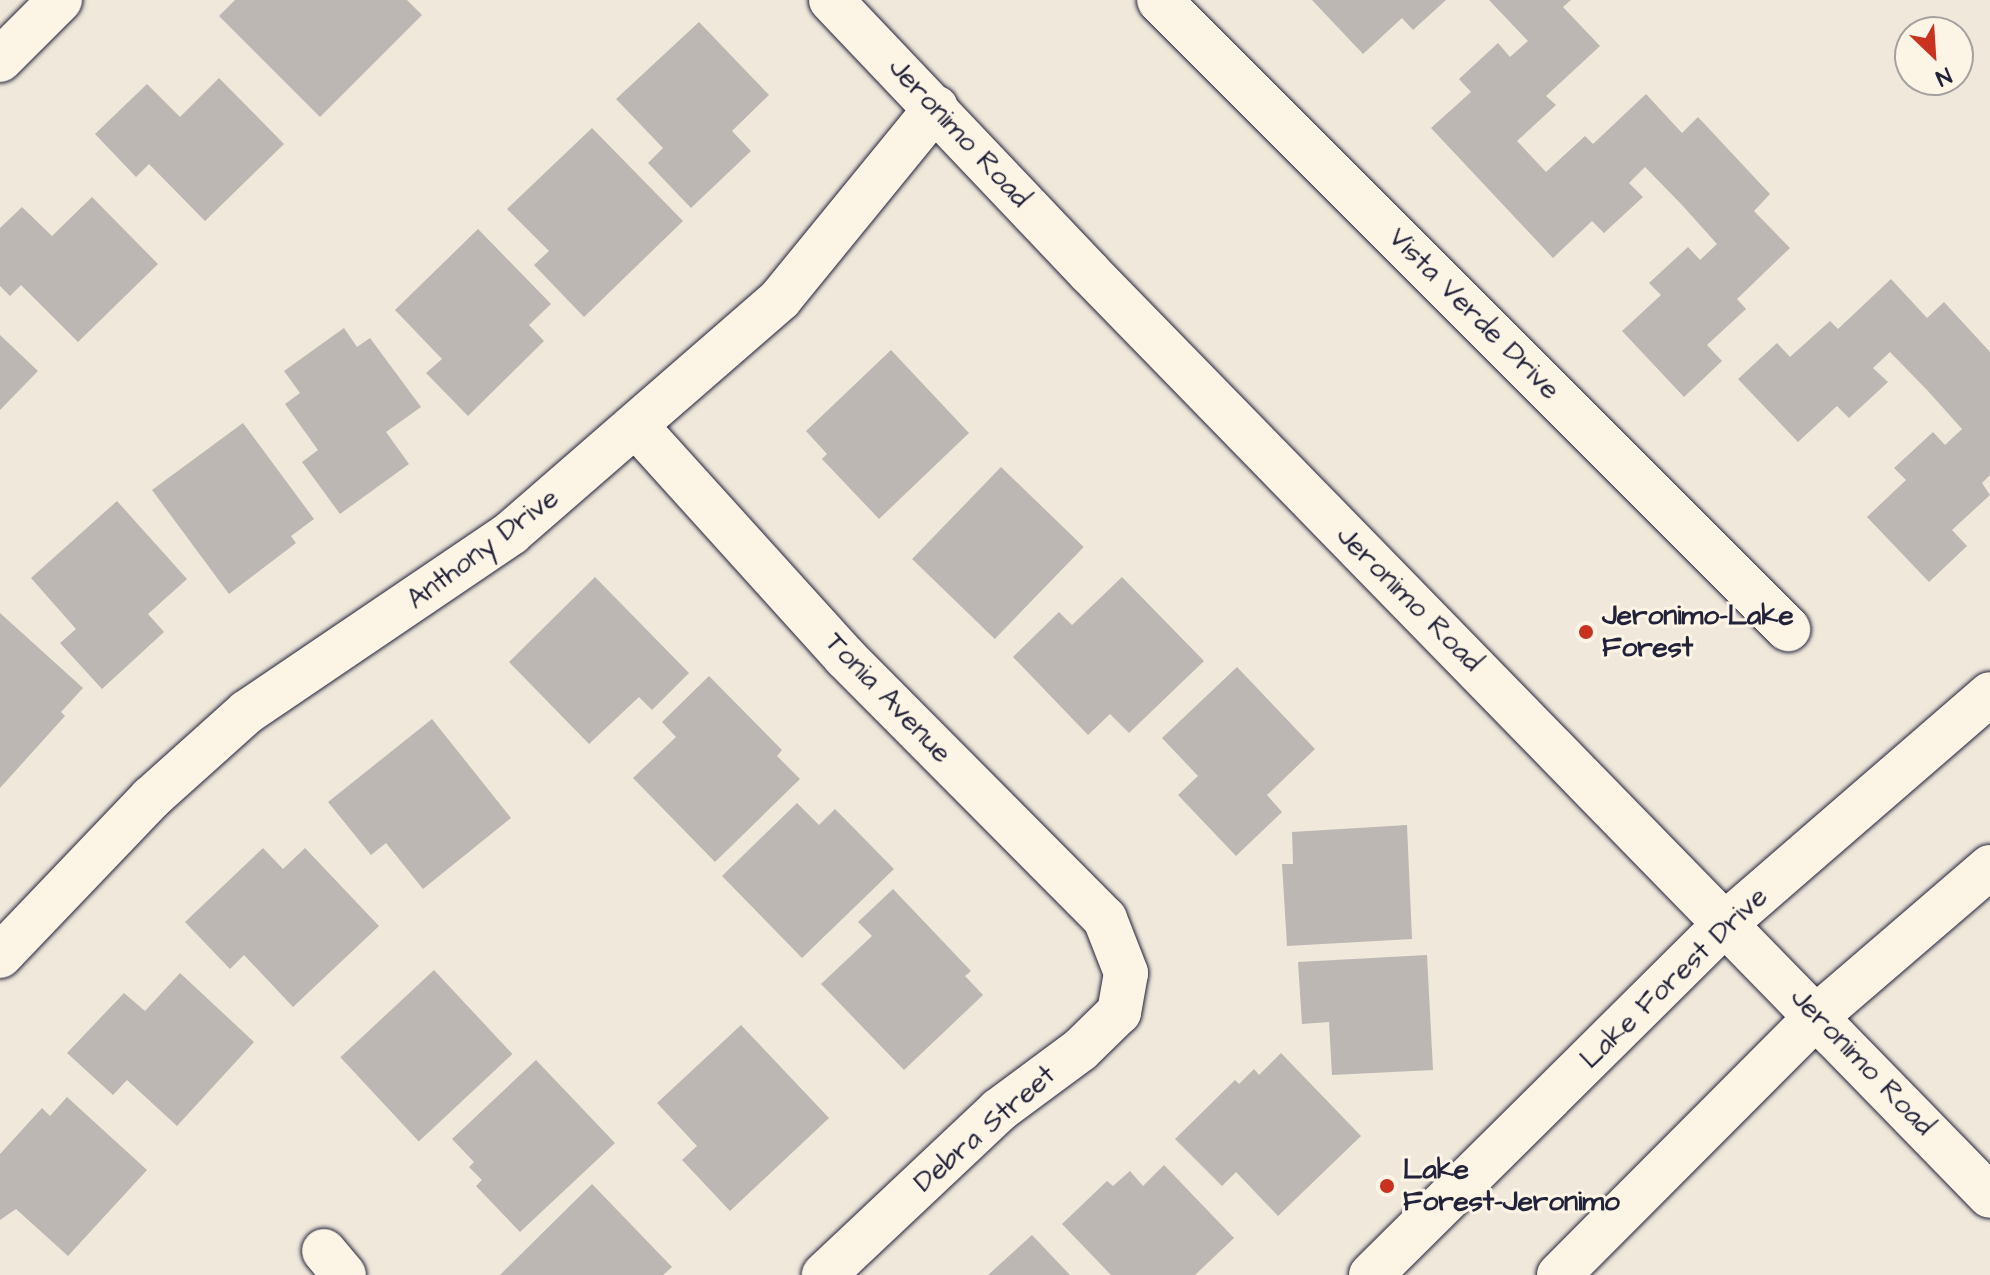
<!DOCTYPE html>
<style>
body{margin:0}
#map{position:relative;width:1990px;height:1275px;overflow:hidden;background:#efe8db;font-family:"Architects Daughter",sans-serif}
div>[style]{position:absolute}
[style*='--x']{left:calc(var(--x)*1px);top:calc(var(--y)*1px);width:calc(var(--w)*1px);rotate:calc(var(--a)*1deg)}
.building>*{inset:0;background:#bcb7b3;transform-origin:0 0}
.roads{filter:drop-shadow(0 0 2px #22223b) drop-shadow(0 0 2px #22223b)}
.street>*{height:44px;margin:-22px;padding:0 22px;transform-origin:22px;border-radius:22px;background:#fcf5e5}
.secondary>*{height:44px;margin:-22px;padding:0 22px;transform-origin:22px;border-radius:22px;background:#fcf5e5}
.primary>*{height:44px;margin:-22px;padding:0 22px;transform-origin:22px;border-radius:22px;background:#fcf5e5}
.dots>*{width:22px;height:22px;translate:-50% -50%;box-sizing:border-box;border:4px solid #fcf5e5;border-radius:50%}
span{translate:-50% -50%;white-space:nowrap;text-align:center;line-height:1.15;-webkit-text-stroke:6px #fcf5e5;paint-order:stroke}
.street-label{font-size:28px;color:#22223b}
.poi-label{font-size:28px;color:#22223b;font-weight:700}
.left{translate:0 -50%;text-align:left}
.north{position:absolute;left:1894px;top:16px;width:80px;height:80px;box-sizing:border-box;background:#fcf5e5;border:2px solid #a5a1a1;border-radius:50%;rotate:155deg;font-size:22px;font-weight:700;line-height:32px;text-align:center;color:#22223b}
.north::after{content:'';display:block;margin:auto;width:28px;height:36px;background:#c8321e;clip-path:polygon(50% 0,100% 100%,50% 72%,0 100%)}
</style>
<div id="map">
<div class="building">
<div style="clip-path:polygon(235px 0,407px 0,422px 15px,320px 117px,219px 16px)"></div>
<div style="clip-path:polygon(1312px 0,1446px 0,1413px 30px,1402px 18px,1363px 54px)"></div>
<div style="clip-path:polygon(1489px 0,1571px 0,1563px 7px,1600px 46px,1546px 96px,1556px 105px,1517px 141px,1546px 172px,1585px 136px,1593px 144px,1646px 94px,1682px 133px,1698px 117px,1770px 194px,1754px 211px,1790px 248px,1737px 299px,1746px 309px,1707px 345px,1722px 361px,1684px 397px,1622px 331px,1661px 295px,1649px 283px,1688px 247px,1700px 260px,1717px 244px,1682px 205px,1645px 167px,1629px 183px,1643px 197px,1604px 233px,1592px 221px,1553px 258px,1431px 128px,1471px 92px,1459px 79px,1498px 43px,1510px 57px,1528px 41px)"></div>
<div style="clip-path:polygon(699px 22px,769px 95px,732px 131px,751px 151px,691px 208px,648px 163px,663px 148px,616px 99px)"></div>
<div style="clip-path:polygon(219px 78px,284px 144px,205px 221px,149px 164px,136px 177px,95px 134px,147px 84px,180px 117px)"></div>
<div style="clip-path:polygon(592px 128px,683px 221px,584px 317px,534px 265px,549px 251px,507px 209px)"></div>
<div style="clip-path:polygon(92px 197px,158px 264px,78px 342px,21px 285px,10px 296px,0 286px,0 228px,22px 207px,52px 236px)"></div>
<div style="clip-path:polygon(478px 229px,551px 304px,529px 325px,544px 341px,468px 416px,426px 373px,442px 359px,395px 310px)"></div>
<div style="clip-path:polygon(1891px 279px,1927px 318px,1944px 302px,1990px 352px,1990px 475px,1982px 483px,1990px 495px,1952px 530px,1967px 546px,1929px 582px,1867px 517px,1906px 480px,1894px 468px,1933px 432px,1945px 445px,1962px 429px,1927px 390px,1890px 352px,1873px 368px,1888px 382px,1849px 418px,1837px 406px,1798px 442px,1738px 379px,1777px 343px,1790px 357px,1830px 321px,1838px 329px)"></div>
<div style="clip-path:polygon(344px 328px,357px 347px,370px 338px,421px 407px,386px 432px,409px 464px,340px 514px,302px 462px,318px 450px,285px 404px,300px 393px,284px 371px)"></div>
<div style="clip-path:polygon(0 335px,38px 371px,0 410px)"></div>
<div style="clip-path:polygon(891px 350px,969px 433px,879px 519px,822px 459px,827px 454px,806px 431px)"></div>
<div style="clip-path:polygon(243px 423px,314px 519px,291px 536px,296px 543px,229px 594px,152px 490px)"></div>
<div style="left:1001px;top:467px;width:115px;height:128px;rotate:44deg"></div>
<div style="clip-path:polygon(117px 501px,187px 579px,148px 614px,164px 632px,102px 689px,60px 643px,76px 629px,31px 578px)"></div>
<div style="clip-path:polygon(595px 577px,689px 673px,652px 710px,639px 697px,589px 744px,509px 662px)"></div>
<div style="clip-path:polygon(1122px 577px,1204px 661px,1129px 733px,1110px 714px,1088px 735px,1013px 657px,1059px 612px,1072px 625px)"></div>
<div style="clip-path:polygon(0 613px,83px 688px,61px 712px,65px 716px,0 788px)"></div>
<div style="clip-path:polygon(1237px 667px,1315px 749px,1267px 795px,1282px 812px,1236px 856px,1178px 795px,1198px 776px,1162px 738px)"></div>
<div style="clip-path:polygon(709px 676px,782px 750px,777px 756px,800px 779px,715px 862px,633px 778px,676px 737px,662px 722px)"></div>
<div style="clip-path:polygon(432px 719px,511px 818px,423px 889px,386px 843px,371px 855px,328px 802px)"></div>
<div style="clip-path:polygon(797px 803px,819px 825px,835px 809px,894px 869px,802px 958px,722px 876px)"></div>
<div style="clip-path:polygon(1407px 825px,1412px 939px,1287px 946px,1282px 864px,1293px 864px,1292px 832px)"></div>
<div style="clip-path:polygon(263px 848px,283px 869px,305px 848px,379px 926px,293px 1007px,244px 955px,230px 969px,185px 922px)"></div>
<div style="clip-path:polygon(893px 889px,971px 971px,965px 976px,983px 995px,904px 1070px,821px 984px,872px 936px,858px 922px)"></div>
<div style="clip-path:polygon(1427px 955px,1433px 1070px,1332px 1075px,1329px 1022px,1302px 1024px,1298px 962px)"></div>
<div style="left:434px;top:970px;width:115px;height:128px;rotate:47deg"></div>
<div style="clip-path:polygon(180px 973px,254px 1042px,177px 1126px,127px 1080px,113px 1095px,67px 1053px,124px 993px,145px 1011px)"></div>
<div style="clip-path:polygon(741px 1025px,829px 1118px,730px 1211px,682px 1160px,697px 1146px,657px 1103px)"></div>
<div style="clip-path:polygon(1281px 1053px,1361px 1136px,1278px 1216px,1236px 1172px,1222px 1186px,1175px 1139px,1235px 1080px,1239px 1084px,1254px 1069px,1259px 1075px)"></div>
<div style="clip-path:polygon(536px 1060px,615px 1143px,520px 1232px,476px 1186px,482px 1180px,469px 1167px,474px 1162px,452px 1139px)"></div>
<div style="clip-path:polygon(67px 1097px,147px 1170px,68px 1256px,16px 1209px,0 1220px,0 1154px,42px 1108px,50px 1116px)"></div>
<div style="clip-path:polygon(1164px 1165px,1234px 1238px,1195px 1275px,1111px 1275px,1062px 1224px,1107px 1181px,1113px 1186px,1130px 1171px,1143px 1186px)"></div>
<div style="clip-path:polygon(592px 1184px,672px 1267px,663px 1275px,500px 1275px)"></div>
<div style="clip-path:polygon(1032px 1235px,1070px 1275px,988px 1275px)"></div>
</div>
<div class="roads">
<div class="street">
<div style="--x:1159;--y:0;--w:890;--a:45"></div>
<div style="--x:0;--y:60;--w:85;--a:-45"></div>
<div style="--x:638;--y:428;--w:309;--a:47.9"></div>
<div style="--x:845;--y:657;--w:369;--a:45.2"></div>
<div style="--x:1105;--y:919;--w:58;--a:68.7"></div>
<div style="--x:1126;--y:973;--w:40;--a:100"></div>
<div style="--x:1119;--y:1012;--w:54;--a:135.7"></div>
<div style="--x:1080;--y:1050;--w:101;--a:143.5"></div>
<div style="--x:999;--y:1110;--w:241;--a:136.7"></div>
<div style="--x:0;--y:956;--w:219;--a:-46.3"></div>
<div style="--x:151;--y:798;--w:129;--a:-41.9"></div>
<div style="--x:247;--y:712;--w:319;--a:-34.1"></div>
<div style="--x:511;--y:533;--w:357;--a:-41"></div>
<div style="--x:780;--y:299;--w:247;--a:-50.8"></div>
<div style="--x:324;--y:1251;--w:31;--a:50"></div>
</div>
<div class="secondary">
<div style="--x:831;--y:0;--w:376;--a:46.5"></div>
<div style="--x:1090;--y:273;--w:1289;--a:45.72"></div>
</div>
<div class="primary">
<div style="--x:1371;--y:1275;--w:501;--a:-44.76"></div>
<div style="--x:1727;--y:922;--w:348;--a:-40.9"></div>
<div style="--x:1559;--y:1275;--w:367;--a:-45.1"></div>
<div style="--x:1818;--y:1015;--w:227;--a:-40.7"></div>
</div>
</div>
<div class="dots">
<div style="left:1586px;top:632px;background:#c8321e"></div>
<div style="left:1387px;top:1186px;background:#c8321e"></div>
</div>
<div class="street-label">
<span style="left:959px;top:133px;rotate:47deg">Jeronimo Road</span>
<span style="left:1474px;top:314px;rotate:45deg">Vista Verde Drive</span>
<span style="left:483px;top:549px;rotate:-37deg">Anthony Drive</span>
<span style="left:1409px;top:599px;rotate:45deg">Jeronimo Road</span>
<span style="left:888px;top:698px;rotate:46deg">Tonia Avenue</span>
<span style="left:1674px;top:978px;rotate:-44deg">Lake Forest Drive</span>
<span style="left:1862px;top:1062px;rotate:46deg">Jeronimo Road</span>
<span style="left:985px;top:1129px;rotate:-41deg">Debra Street</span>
</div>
<div class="poi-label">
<span class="left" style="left:1602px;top:632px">Jeronimo-Lake<br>Forest</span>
<span class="left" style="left:1403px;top:1186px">Lake<br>Forest-Jeronimo</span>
</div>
<div class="north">N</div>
</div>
